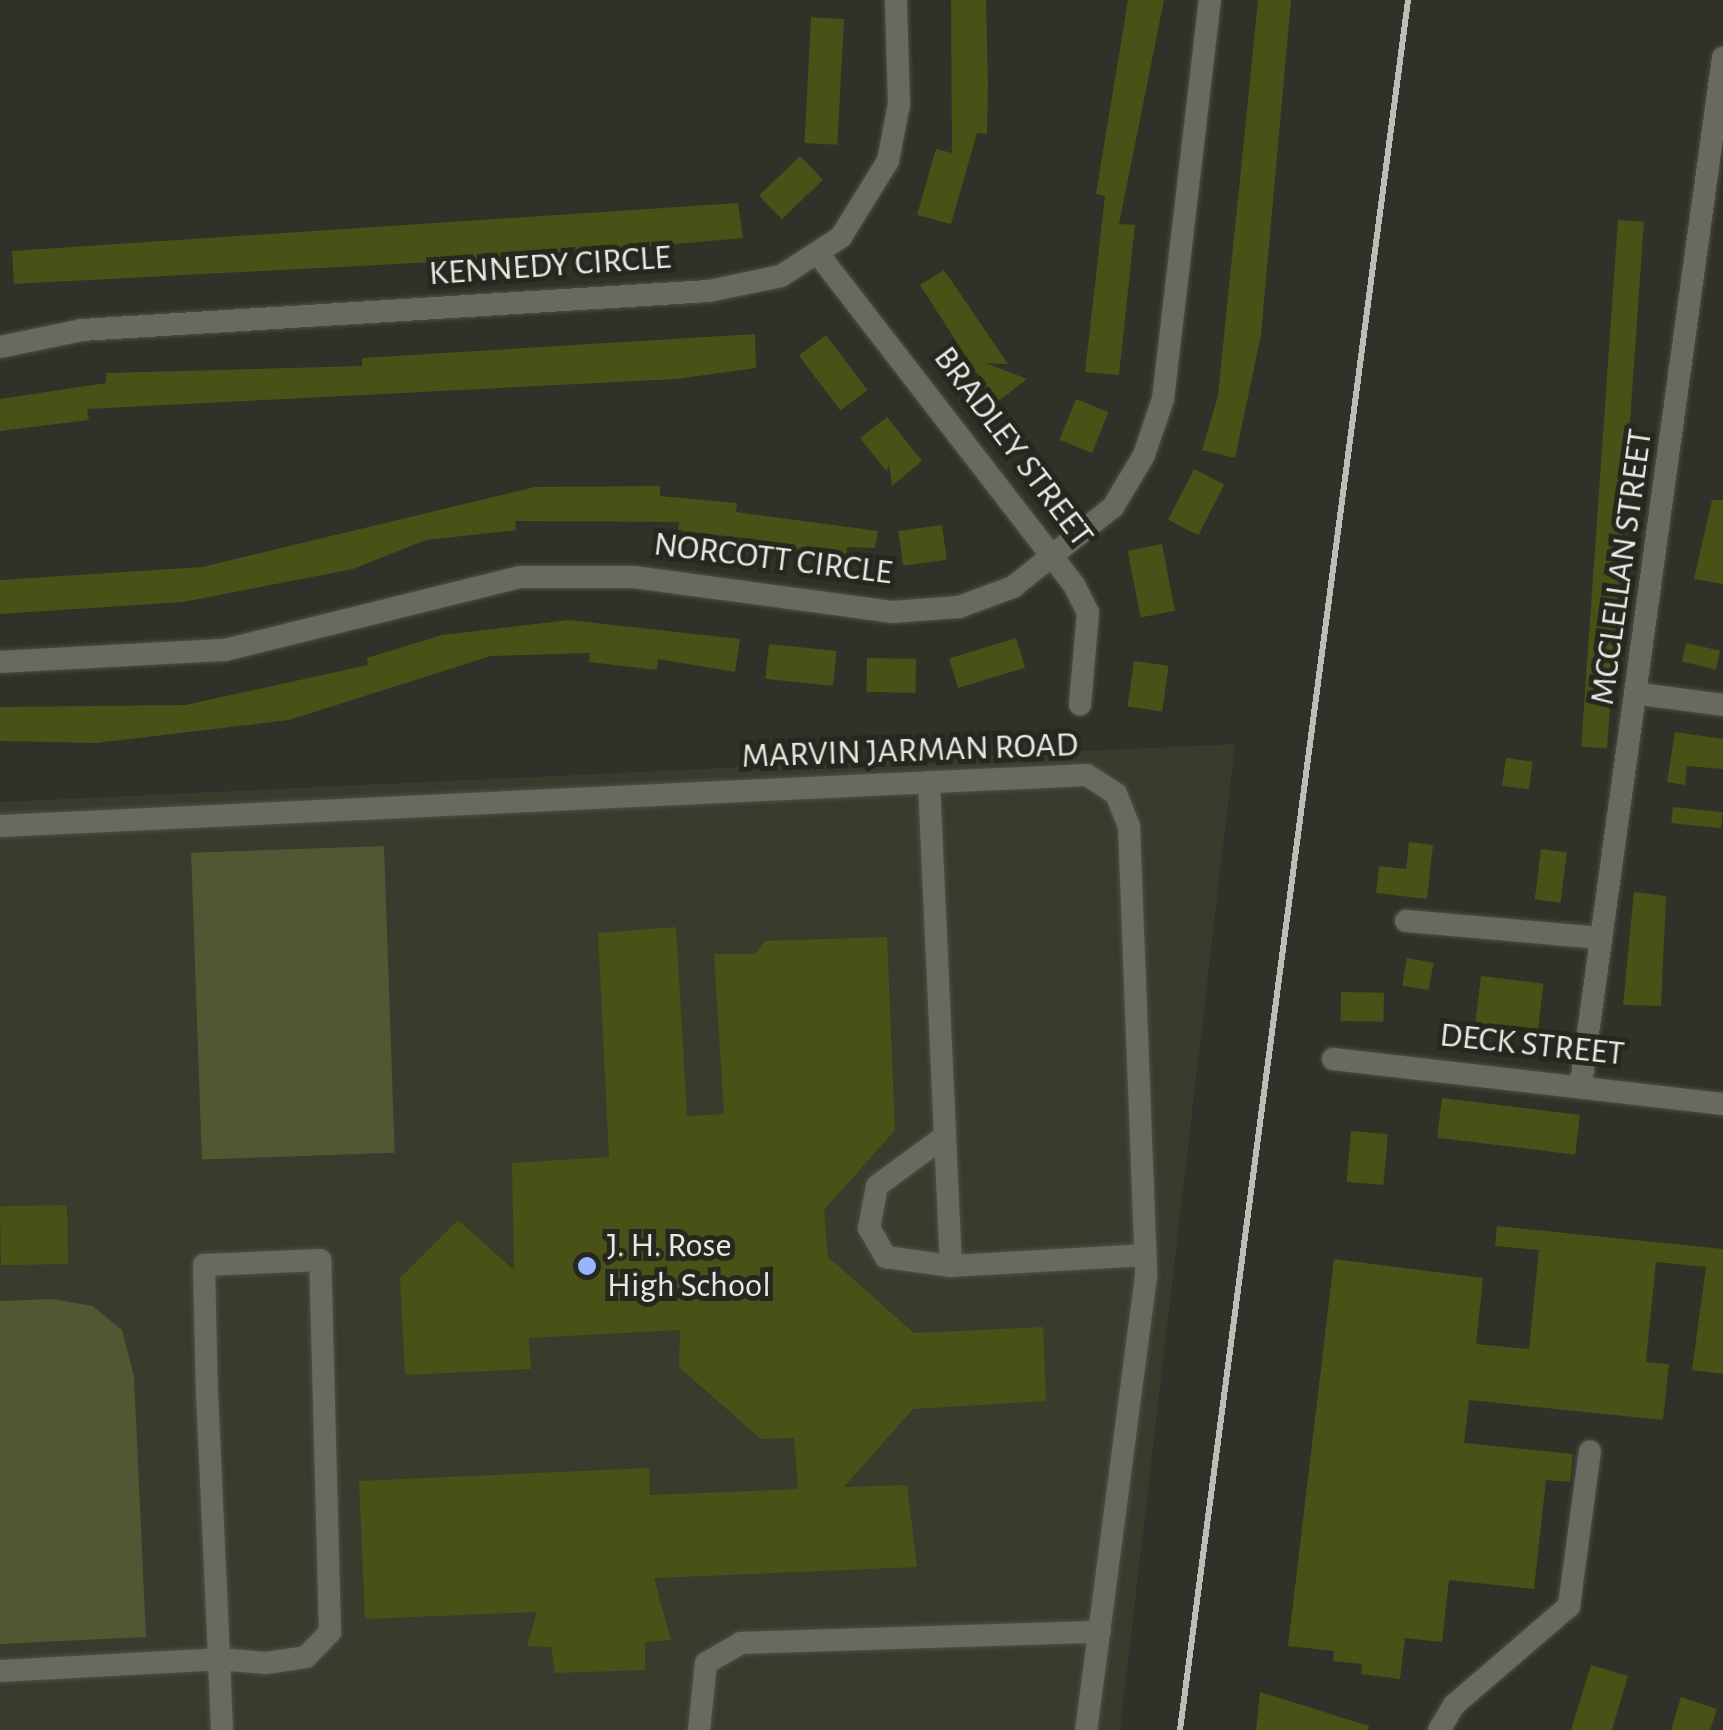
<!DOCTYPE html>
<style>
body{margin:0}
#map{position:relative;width:1723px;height:1730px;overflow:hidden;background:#303129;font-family:"Alegreya Sans",sans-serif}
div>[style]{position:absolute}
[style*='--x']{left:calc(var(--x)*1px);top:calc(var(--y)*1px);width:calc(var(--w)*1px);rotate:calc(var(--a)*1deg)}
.built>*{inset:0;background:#393b2d}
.green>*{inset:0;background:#515732;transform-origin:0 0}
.building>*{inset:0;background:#495117;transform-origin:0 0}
.roads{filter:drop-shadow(0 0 2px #4e4f48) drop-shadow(0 0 2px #4e4f48)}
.minor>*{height:22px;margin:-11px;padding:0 11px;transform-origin:11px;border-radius:11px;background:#686a61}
.rail>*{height:6px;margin:-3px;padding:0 3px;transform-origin:3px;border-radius:3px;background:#bcbdb6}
.dots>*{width:28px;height:28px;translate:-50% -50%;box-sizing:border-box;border:5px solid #262820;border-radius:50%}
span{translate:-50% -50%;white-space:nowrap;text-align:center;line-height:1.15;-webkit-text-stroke:10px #262820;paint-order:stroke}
.street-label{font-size:35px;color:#e8e9e3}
.poi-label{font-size:35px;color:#e8e9e3}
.left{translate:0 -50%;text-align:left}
</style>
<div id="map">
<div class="built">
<div style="clip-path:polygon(1235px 744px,1120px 1730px,0 1730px,0 802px)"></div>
</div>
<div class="green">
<div style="left:384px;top:846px;width:307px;height:193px;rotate:88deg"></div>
<div style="clip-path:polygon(52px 1299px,93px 1306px,122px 1330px,134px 1376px,146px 1637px,0 1644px,0 1301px)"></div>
</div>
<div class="building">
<div style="clip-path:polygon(951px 0,986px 0,988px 84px,987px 134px,977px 133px,951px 224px,917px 215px,936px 149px,952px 153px)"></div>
<div style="clip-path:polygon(1128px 0,1164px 0,1119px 224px,1135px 225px,1119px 375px,1085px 372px,1105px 196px,1096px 194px)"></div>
<div style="clip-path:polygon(1258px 0,1291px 0,1261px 335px,1235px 458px,1202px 450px,1218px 396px)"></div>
<div style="left:844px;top:19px;width:126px;height:33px;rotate:93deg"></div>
<div style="left:800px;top:156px;width:33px;height:57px;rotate:46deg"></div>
<div style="clip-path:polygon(738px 203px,743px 238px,528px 257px,14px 284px,12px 251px)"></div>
<div style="left:1618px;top:220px;width:26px;height:528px;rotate:4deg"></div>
<div style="clip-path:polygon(944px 270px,1008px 364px,985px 363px,1027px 379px,996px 403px,920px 285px)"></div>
<div style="clip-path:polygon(755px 334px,756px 368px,676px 379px,87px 409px,89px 420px,0 431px,0 399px,106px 383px,106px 373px,362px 366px,362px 358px)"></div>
<div style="left:826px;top:335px;width:69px;height:34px;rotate:53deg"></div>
<div style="left:1076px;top:399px;width:35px;height:44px;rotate:22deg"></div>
<div style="clip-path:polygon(887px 417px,922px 461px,892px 486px,889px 464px,887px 472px,860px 438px)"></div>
<div style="left:1194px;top:469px;width:34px;height:57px;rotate:27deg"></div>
<div style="clip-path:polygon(660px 486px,660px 496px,737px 503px,736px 512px,878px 531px,875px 548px,847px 547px,846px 560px,754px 550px,755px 539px,678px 531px,679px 522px,515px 521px,516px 530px,426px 540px,353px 569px,183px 602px,0 614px,0 580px,202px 567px,535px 487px)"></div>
<div style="clip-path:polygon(1712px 500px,1723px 500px,1723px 584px,1694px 579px)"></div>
<div style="left:942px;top:525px;width:35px;height:44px;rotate:82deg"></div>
<div style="left:1162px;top:544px;width:68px;height:35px;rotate:79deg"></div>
<div style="clip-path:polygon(569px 620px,740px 639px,735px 672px,658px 659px,657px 670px,589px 662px,590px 653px,491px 656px,289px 720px,96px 743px,0 741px,0 707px,185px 705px,368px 665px,367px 658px,442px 635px)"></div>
<div style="left:1016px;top:638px;width:31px;height:70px;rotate:73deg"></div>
<div style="left:1686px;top:643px;width:35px;height:19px;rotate:13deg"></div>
<div style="left:769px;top:644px;width:68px;height:35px;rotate:6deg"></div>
<div style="left:867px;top:658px;width:49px;height:34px;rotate:1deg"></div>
<div style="left:1134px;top:661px;width:35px;height:46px;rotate:8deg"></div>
<div style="clip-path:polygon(1675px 732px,1723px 739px,1723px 769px,1687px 766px,1685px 785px,1667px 782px)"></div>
<div style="left:1506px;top:758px;width:27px;height:28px;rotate:8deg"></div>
<div style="left:1673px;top:807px;width:50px;height:16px;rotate:6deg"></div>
<div style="clip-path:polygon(1409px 842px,1433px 845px,1427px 899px,1376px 893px,1379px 866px,1406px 869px)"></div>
<div style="left:1541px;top:849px;width:26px;height:51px;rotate:7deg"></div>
<div style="clip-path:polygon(1634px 892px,1666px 896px,1661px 1006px,1623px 1005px)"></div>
<div style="clip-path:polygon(676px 927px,687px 1116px,724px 1114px,714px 954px,755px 954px,765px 941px,887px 937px,895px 1130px,824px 1210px,828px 1257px,914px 1333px,1043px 1327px,1046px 1401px,913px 1409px,844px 1487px,907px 1485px,917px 1567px,654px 1578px,671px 1640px,645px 1642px,645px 1670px,555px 1673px,551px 1647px,527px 1646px,537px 1612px,365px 1619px,359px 1481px,649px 1468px,650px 1495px,798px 1489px,794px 1438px,761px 1439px,679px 1367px,680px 1330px,529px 1338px,531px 1369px,405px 1375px,400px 1278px,458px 1220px,514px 1270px,512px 1163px,609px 1157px,598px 933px)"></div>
<div style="left:1407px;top:958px;width:27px;height:28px;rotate:10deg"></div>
<div style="left:1481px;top:976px;width:63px;height:47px;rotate:7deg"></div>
<div style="left:1341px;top:992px;width:43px;height:29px;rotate:1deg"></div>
<div style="left:1442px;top:1098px;width:139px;height:40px;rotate:7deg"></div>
<div style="left:1351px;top:1131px;width:37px;height:51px;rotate:5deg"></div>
<div style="left:67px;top:1205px;width:59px;height:67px;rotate:89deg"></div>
<div style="clip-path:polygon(1497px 1226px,1723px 1249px,1723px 1374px,1692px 1370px,1706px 1267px,1656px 1262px,1646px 1362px,1669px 1364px,1663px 1420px,1469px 1400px,1464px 1443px,1573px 1454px,1570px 1482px,1546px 1480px,1534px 1589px,1449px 1580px,1442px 1642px,1405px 1638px,1400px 1679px,1361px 1674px,1362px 1664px,1333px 1661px,1334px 1651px,1288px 1646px,1334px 1259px,1483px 1278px,1476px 1344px,1529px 1349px,1539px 1250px,1495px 1246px)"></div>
<div style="clip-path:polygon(1591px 1665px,1628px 1676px,1612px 1730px,1571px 1730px)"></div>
<div style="clip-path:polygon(1260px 1692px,1369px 1726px,1368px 1730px,1256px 1730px)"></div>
<div style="clip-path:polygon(1681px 1697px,1717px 1709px,1710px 1730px,1671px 1730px)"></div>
</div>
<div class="roads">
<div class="minor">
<div style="--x:819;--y:255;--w:417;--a:52.3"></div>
<div style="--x:1074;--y:585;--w:30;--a:63"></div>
<div style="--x:1088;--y:612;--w:93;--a:94.9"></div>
<div style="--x:0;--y:347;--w:84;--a:-11.7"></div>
<div style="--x:82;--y:330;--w:628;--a:-3.56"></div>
<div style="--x:709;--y:291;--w:74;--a:-11.8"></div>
<div style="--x:781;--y:276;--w:72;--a:-33"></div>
<div style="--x:841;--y:237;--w:89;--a:-58.3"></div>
<div style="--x:888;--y:161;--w:58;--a:-79.1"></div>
<div style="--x:899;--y:104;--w:104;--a:-91.7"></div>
<div style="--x:0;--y:662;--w:225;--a:-3.1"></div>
<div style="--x:225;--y:650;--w:303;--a:-13.9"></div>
<div style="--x:519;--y:577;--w:115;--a:0"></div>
<div style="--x:634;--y:577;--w:260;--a:7.7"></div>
<div style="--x:892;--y:612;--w:67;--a:-4.3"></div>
<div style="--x:959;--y:607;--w:58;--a:-20.3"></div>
<div style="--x:1013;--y:587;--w:128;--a:-38.7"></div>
<div style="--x:1113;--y:507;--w:61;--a:-59.2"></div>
<div style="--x:1144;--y:455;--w:59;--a:-71.3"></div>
<div style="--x:1163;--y:399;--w:402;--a:-83.3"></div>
<div style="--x:1641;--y:694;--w:83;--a:7.6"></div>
<div style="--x:929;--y:782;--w:484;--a:87.4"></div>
<div style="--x:951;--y:1266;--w:194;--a:-3.2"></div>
<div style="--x:0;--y:826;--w:1088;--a:-2.69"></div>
<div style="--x:1087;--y:775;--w:35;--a:33"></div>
<div style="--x:1116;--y:794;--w:35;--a:68"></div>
<div style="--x:1129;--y:827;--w:449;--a:87.8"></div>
<div style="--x:1146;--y:1276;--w:458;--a:97.5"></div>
<div style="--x:1406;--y:921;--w:196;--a:5"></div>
<div style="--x:1333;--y:1059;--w:393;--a:6.6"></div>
<div style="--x:1581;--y:1084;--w:1036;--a:-82.12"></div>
<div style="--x:945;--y:1136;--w:84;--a:143.7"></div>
<div style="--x:877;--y:1186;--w:43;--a:100.8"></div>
<div style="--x:869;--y:1228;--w:34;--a:60"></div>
<div style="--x:886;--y:1257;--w:66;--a:7.9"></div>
<div style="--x:0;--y:1671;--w:219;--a:-3.1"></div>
<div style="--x:219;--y:1659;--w:47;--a:4.9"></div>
<div style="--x:266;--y:1663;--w:40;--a:-8.5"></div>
<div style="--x:306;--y:1657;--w:35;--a:-46"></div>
<div style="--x:330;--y:1632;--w:372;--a:-91.5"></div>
<div style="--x:320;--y:1260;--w:116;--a:177.5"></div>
<div style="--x:204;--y:1265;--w:128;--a:88.7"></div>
<div style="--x:207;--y:1393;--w:266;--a:87.4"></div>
<div style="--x:219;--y:1659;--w:71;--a:87.6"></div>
<div style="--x:699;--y:1730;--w:67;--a:-84"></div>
<div style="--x:706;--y:1663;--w:40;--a:-29.7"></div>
<div style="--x:741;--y:1643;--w:359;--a:-1.8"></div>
<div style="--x:1439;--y:1730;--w:29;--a:-59"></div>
<div style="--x:1454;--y:1705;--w:152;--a:-40.7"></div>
<div style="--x:1569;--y:1606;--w:156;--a:-82.3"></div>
</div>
</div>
<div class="rail">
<div style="--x:1180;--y:1730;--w:1745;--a:-82.49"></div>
</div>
<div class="dots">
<div style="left:587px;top:1266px;background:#97b6fd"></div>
</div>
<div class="street-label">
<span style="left:550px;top:266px;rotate:-4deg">KENNEDY CIRCLE</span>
<span style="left:1013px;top:447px;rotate:53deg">BRADLEY STREET</span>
<span style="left:773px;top:559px;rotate:7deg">NORCOTT CIRCLE</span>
<span style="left:1622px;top:567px;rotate:-82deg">MCCLELLAN STREET</span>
<span style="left:910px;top:751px;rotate:-2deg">MARVIN JARMAN ROAD</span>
<span style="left:1532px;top:1045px;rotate:6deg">DECK STREET</span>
</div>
<div class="poi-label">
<span class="left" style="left:607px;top:1266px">J. H. Rose<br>High School</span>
</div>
</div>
